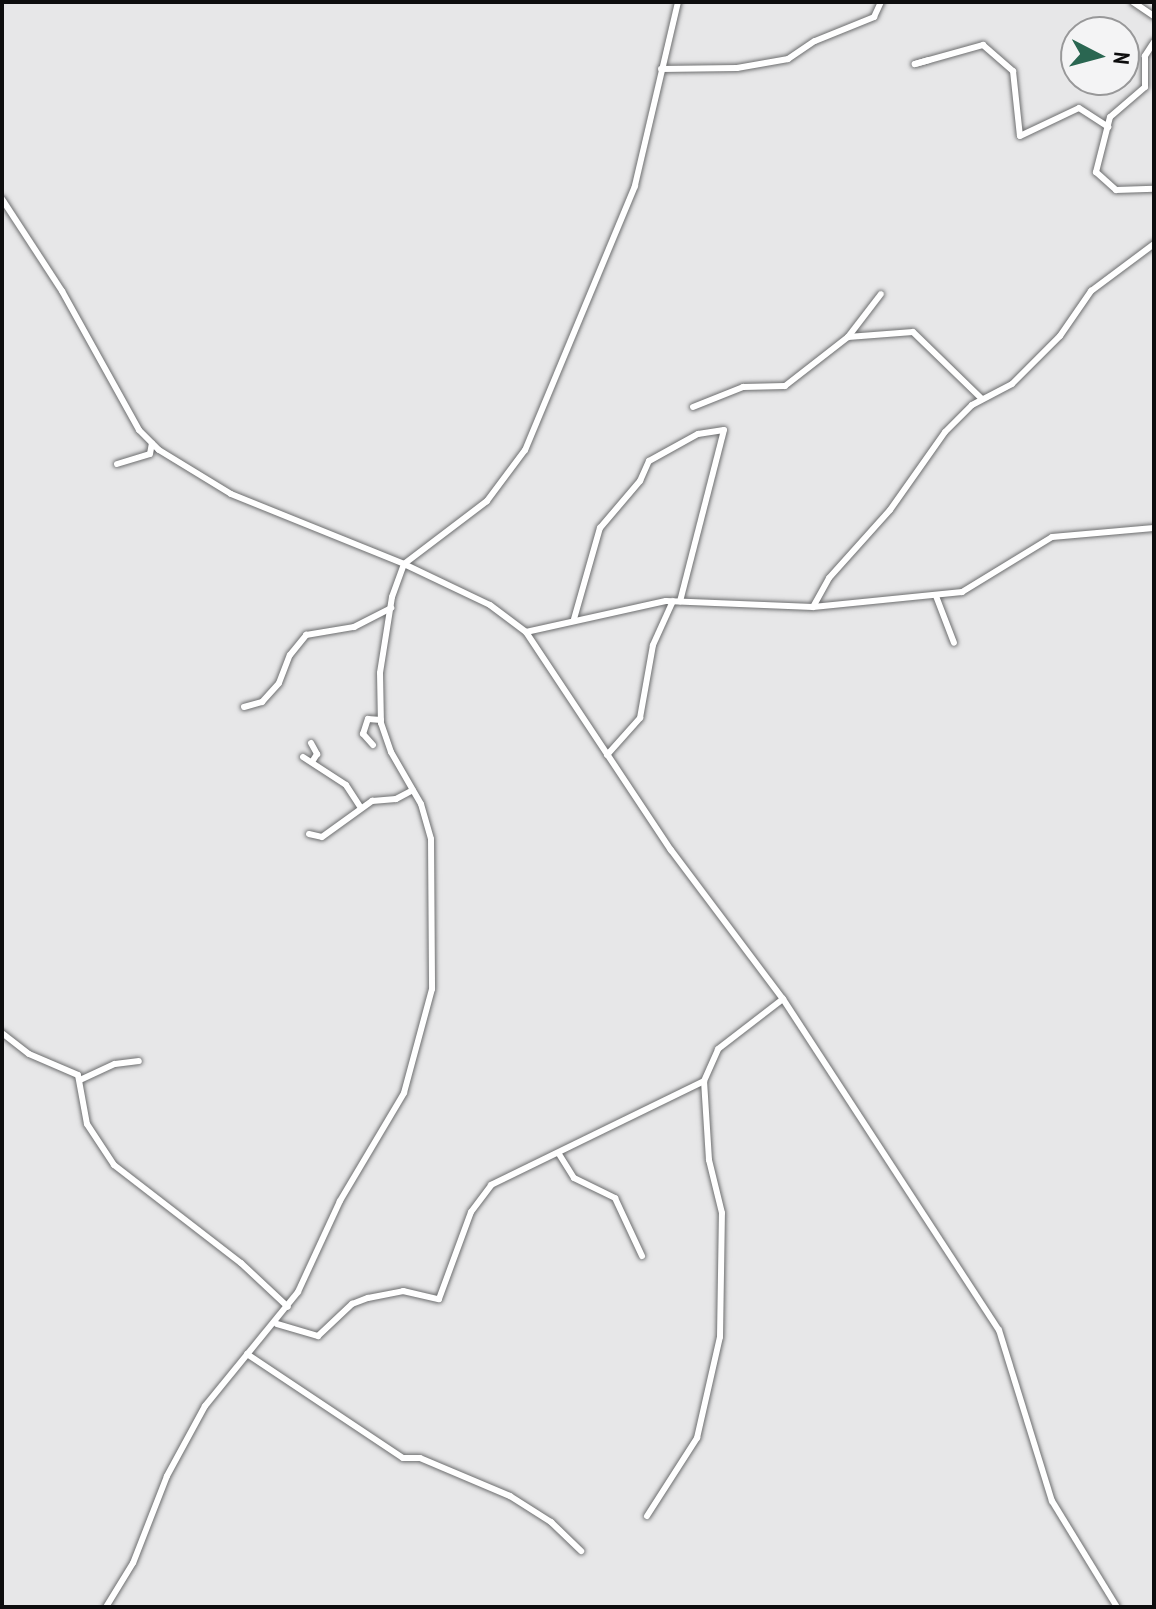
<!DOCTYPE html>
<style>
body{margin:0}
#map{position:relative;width:1156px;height:1609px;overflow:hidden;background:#e7e7e8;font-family:"PT Sans Narrow",sans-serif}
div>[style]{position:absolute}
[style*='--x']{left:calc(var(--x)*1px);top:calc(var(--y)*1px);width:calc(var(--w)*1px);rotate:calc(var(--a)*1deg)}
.roads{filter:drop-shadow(0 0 2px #6d6e6f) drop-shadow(0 0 2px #6d6e6f)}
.street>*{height:6px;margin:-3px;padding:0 3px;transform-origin:3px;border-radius:3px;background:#fff}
span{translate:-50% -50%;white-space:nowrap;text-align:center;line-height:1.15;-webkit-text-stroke:8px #f4f4f5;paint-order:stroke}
.frame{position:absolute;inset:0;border:4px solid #0d0d0e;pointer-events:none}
.north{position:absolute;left:1060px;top:16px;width:80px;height:80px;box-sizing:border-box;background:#f4f4f5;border:2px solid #989899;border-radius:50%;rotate:96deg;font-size:22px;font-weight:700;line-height:32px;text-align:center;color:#0d0d0e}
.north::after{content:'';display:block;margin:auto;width:28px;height:36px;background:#2a6651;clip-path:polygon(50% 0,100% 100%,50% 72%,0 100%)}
</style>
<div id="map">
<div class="roads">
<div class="street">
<div style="--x:678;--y:2;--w:189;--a:103.2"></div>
<div style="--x:635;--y:186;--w:286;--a:112.6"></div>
<div style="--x:525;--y:450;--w:64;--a:126.7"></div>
<div style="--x:487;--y:501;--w:104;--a:142.8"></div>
<div style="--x:404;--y:564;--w:95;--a:25.5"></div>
<div style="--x:490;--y:605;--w:45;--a:36.9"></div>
<div style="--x:526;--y:632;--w:262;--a:56.4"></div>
<div style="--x:671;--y:850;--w:186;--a:53.1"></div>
<div style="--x:783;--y:999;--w:395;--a:56.9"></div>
<div style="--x:999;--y:1330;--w:179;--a:72.8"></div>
<div style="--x:1052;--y:1501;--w:124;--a:58.5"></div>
<div style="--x:1133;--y:2;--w:25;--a:34"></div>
<div style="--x:1154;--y:42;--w:17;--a:123"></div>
<div style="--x:1145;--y:56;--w:31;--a:90"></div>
<div style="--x:1145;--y:87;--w:46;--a:139.4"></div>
<div style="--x:1110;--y:117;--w:57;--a:104.3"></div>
<div style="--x:1096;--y:172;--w:27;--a:42"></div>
<div style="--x:1116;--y:190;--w:38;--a:-2"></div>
<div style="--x:929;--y:60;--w:15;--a:164"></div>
<div style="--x:915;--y:64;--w:71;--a:-15.6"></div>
<div style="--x:983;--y:45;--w:40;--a:41"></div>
<div style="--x:1013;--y:71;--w:65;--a:83.9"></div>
<div style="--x:1020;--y:136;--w:65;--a:-25.4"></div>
<div style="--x:1079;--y:108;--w:35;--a:33"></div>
<div style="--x:661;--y:69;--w:76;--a:-0.8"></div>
<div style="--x:737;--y:68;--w:52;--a:-10"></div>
<div style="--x:788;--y:59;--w:32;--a:-34"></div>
<div style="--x:815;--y:41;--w:64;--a:-22.1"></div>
<div style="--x:874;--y:17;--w:17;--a:-65"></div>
<div style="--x:2;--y:199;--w:110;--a:56.9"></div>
<div style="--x:62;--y:291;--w:159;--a:61"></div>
<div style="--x:139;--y:430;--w:28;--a:45"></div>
<div style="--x:159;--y:450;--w:84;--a:31.4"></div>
<div style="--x:231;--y:494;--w:187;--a:22"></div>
<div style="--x:404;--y:564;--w:35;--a:110"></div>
<div style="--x:392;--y:597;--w:77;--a:99"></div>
<div style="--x:380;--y:673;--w:50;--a:88.9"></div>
<div style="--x:381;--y:723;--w:31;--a:71"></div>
<div style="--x:391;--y:752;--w:60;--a:60"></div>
<div style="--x:421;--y:804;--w:36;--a:74"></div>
<div style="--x:431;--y:839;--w:150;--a:89.6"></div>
<div style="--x:432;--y:989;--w:108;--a:105.1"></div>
<div style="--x:404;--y:1093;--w:126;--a:120.7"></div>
<div style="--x:340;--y:1201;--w:100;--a:114.8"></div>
<div style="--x:298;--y:1292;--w:147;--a:129.2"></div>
<div style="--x:205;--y:1406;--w:80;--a:118.5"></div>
<div style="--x:167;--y:1476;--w:93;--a:111.3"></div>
<div style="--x:133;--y:1563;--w:52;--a:121.5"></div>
<div style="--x:848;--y:337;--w:54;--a:-52.5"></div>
<div style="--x:693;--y:407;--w:54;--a:-21.8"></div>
<div style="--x:743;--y:387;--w:42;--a:-1.4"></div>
<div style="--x:785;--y:386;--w:80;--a:-37.9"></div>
<div style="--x:848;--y:337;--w:65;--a:-4.4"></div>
<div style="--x:913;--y:332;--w:96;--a:44.2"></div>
<div style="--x:117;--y:464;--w:34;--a:-17"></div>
<div style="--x:150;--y:454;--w:11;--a:-80"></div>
<div style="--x:936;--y:596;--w:50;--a:69"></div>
<div style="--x:813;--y:607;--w:33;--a:-61"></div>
<div style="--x:829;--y:578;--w:91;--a:-48.1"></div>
<div style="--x:890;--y:510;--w:95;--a:-54.8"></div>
<div style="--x:945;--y:432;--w:38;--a:-45"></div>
<div style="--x:972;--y:405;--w:45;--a:-27.7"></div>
<div style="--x:1012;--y:384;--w:68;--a:-45"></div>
<div style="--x:1060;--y:336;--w:55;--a:-55.4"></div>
<div style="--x:1091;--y:291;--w:79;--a:-36.7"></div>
<div style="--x:574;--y:619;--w:95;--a:-74.1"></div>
<div style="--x:600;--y:528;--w:62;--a:-49.6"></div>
<div style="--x:640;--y:481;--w:22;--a:-66"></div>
<div style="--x:649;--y:461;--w:56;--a:-28.9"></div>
<div style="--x:698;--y:434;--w:26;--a:-9"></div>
<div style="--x:724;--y:430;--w:177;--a:104.4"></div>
<div style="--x:526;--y:632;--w:143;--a:-12.5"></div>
<div style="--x:666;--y:601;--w:147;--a:2.3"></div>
<div style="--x:813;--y:607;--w:150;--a:-5.7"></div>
<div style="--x:962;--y:592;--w:105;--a:-31.4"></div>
<div style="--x:1052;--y:537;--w:102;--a:-5"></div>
<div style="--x:244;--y:707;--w:19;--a:-16"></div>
<div style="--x:262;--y:702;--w:25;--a:-48"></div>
<div style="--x:279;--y:683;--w:30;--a:-69"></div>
<div style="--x:290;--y:655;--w:26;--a:-51"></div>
<div style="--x:306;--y:635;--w:49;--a:-9.5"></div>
<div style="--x:354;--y:627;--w:42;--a:-27.2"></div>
<div style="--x:311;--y:743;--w:13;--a:61"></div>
<div style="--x:317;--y:754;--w:9;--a:122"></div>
<div style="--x:373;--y:745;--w:15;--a:-132"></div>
<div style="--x:363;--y:734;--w:16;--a:-72"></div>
<div style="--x:368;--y:719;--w:13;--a:4"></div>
<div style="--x:607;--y:755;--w:50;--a:-48.3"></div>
<div style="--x:640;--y:718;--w:74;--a:-79.9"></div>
<div style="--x:653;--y:645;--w:48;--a:-65.6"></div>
<div style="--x:303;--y:757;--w:51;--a:33.1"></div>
<div style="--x:346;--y:785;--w:27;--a:57"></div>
<div style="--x:309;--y:834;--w:13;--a:13"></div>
<div style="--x:322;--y:837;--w:62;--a:-35.8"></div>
<div style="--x:372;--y:801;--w:24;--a:-5"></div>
<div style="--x:396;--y:799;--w:19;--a:-28"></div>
<div style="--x:2;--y:1033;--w:34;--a:38"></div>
<div style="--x:29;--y:1054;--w:53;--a:23.2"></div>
<div style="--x:78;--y:1075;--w:50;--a:79.6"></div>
<div style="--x:87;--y:1124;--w:49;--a:56.6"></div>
<div style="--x:114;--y:1165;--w:160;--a:37.7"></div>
<div style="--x:241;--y:1263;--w:64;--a:43.1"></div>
<div style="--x:80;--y:1080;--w:38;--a:-25"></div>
<div style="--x:115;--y:1064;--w:24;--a:-7"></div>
<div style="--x:559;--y:1154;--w:28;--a:58"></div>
<div style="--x:574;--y:1178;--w:46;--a:26"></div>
<div style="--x:615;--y:1198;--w:64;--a:65"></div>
<div style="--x:277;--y:1324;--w:43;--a:16.3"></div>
<div style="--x:318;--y:1336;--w:47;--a:-43.3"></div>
<div style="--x:352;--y:1304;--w:17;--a:-21"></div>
<div style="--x:368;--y:1298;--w:36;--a:-11"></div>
<div style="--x:403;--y:1291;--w:37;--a:13"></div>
<div style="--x:439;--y:1299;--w:93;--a:-69.8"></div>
<div style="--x:471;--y:1212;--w:34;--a:-53"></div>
<div style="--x:491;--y:1185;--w:237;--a:-26"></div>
<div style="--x:247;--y:1354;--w:187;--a:33.7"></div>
<div style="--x:403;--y:1458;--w:17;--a:0"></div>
<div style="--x:420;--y:1458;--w:98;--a:22.9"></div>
<div style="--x:510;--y:1496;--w:49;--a:32.4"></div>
<div style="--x:551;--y:1522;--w:42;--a:44"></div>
<div style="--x:647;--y:1516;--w:93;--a:-57.3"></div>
<div style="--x:697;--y:1438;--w:104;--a:-77.2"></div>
<div style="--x:720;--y:1337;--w:124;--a:-89.1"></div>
<div style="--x:722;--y:1213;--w:55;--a:-103.8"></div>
<div style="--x:709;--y:1160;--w:79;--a:-93.6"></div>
<div style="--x:704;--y:1081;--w:35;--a:-66"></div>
<div style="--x:718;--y:1049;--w:82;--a:-37.6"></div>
</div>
</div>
<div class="frame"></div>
<div class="north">N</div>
</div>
